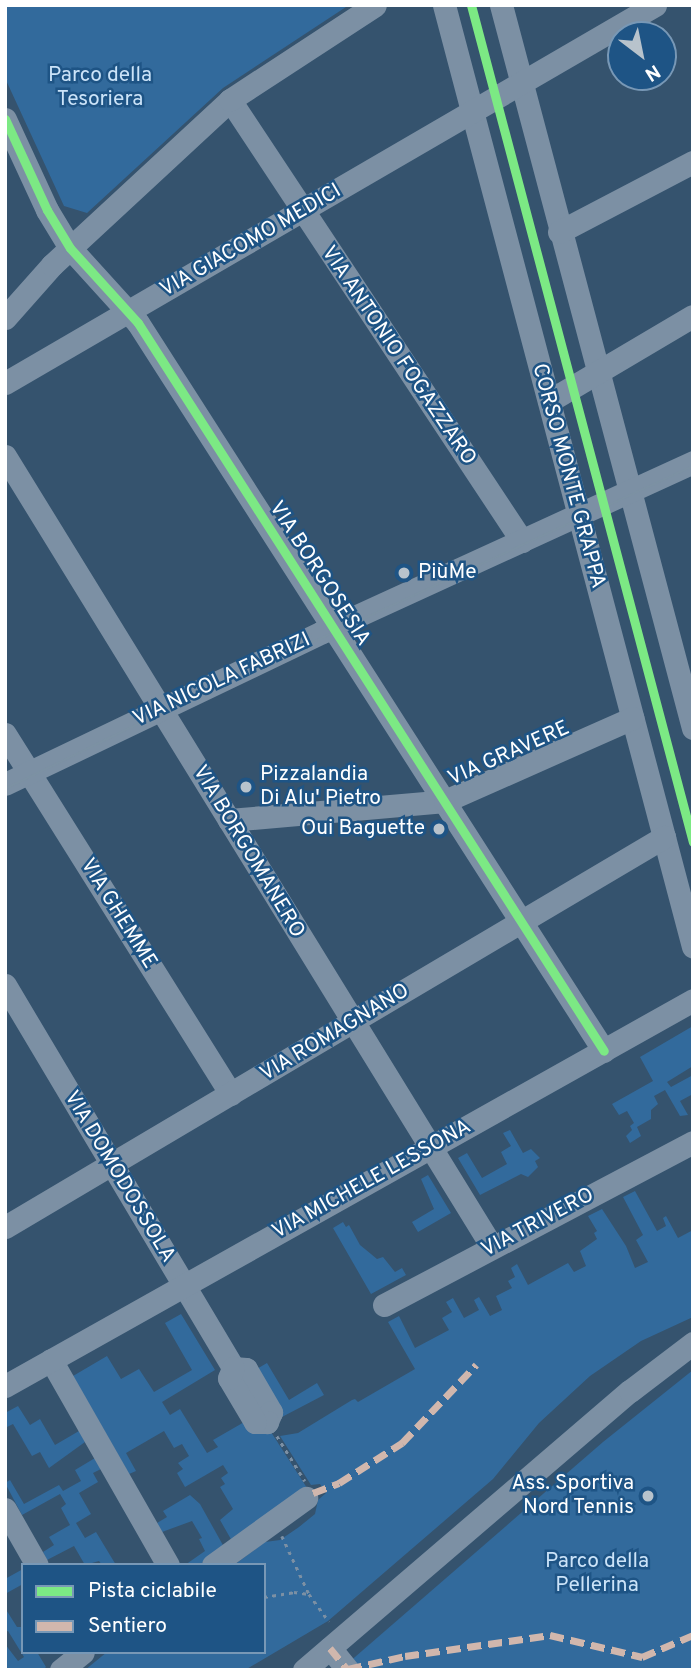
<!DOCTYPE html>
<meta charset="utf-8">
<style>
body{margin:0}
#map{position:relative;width:698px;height:1675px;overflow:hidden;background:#35536e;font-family:Overpass,sans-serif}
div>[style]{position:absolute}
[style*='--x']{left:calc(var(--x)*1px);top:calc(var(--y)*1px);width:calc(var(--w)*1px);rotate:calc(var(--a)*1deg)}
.green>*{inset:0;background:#326a9c}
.path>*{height:2.5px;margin-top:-1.25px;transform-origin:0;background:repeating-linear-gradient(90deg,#7c90a4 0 3.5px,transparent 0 8.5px)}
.minor>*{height:23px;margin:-11.5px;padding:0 11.5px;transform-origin:11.5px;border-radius:11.5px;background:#7c90a4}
.tram>*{height:2px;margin:-1px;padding:0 1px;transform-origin:1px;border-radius:1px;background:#7c91a3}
.quiet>*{height:7px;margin-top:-3.5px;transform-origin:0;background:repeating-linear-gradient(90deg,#d1b7ad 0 14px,transparent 0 21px)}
.cycleway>*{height:9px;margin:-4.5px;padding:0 4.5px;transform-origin:4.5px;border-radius:4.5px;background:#7ce984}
.dots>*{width:19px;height:19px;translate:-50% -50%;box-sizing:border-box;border:4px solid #1e5485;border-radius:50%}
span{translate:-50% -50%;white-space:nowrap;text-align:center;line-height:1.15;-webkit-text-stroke:5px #1e5485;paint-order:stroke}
.park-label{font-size:21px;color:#cbe3f8}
.street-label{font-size:21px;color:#fff}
.poi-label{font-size:21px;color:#fff}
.left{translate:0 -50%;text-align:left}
.right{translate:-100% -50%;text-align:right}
.frame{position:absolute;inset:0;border:7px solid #fff;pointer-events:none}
.legend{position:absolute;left:21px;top:1563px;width:245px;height:91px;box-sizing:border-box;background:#1e5485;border:2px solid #7898b6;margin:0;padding:9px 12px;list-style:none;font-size:21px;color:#fff}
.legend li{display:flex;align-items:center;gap:14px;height:35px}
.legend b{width:35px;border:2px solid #7898b6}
.north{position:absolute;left:607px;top:21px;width:70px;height:70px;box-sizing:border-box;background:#1e5485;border:2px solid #7898b6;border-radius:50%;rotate:148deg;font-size:19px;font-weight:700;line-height:28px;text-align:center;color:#fff}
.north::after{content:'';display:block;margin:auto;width:24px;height:32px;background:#b8c3cc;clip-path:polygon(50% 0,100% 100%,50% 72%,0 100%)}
</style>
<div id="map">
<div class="green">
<div style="clip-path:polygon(5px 5px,349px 5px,223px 88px,87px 213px,64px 206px,5px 78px)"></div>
<div style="clip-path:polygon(693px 1026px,693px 1066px,667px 1082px,671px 1087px,693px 1075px,693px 1094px,680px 1101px,688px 1115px,680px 1116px,665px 1090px,654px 1096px,658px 1104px,651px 1110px,651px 1119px,637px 1127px,641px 1136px,630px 1143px,626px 1136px,632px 1130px,630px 1126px,634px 1123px,627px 1111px,619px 1115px,612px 1104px,653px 1081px,640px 1057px)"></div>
<div style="clip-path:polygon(510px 1130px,523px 1153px,531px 1149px,540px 1158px,535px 1161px,538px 1167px,528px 1177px,521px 1174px,480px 1195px,458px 1158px,467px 1153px,482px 1178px,507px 1164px,501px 1152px,511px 1146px,503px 1133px)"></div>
<div style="clip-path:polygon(428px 1175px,451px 1213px,418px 1232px,412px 1222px,434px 1209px,421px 1179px)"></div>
<div style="clip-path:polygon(635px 1191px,657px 1231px,666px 1226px,663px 1218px,666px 1216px,678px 1238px,693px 1230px,693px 1317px,641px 1341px,590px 1376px,539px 1423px,493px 1479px,328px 1621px,245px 1670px,85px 1670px,107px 1652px,264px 1652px,264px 1565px,234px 1565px,265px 1542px,280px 1540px,299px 1527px,315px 1514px,318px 1500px,326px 1493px,320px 1484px,311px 1485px,280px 1436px,298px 1433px,352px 1400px,355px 1399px,358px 1402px,415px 1369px,388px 1322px,399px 1316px,415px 1348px,449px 1330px,442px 1318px,452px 1312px,446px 1302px,453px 1298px,464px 1318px,479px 1310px,474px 1300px,479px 1297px,490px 1316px,502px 1310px,496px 1296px,512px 1288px,508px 1281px,515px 1277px,511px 1268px,517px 1264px,528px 1285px,568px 1263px,574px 1272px,586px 1266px,580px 1251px,597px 1239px,594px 1233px,597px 1231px,588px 1216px,602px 1209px,626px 1246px,635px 1268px,648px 1262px,636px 1240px,643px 1235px,623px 1197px)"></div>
<div style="clip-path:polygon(343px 1222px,346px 1227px,349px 1225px,360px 1245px,371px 1254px,377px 1259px,383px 1257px,395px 1272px,402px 1268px,406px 1275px,371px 1294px,333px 1228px)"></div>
<div style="clip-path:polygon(181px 1314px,215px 1370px,162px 1402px,170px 1415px,180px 1409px,207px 1453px,218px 1447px,213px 1440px,246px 1421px,271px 1432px,307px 1488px,232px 1541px,220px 1520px,233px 1509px,220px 1487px,225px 1484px,221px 1478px,228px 1473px,223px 1465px,185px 1487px,177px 1473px,183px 1469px,178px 1463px,189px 1456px,182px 1444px,174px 1448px,164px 1431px,126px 1453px,136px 1471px,129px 1474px,73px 1376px,107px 1356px,121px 1379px,139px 1369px,154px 1392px,192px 1370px,165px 1323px)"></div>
<div style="clip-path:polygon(267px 1363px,289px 1400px,317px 1383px,324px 1395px,280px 1418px,255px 1370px)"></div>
<div style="clip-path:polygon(693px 1370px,693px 1670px,340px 1670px,603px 1442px)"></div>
<div style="clip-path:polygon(18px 1406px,30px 1425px,40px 1419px,55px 1445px,79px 1431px,85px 1442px,49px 1468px,40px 1452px,32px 1456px,13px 1424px,5px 1428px,5px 1413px)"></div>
<div style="clip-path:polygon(95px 1458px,101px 1469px,93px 1473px,98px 1482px,79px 1493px,91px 1514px,76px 1523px,85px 1538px,96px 1532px,116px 1565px,102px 1565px,99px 1561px,85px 1565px,74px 1546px,47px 1560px,43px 1552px,54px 1545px,49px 1537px,70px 1525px,61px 1508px,66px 1504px,60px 1494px,22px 1515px,5px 1483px,10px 1480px,24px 1504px,59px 1485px,63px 1491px,81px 1481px,75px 1470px)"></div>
<div style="clip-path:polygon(190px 1495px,200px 1504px,224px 1547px,199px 1565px,185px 1565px,205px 1551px,199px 1539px,202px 1538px,192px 1521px,162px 1532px,157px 1523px,167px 1517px,163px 1511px)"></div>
<div style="clip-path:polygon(23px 1569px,23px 1584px,5px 1594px,5px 1579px)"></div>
<div style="clip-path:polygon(5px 1608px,17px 1627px,23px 1627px,23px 1652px,37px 1652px,46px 1667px,43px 1670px,5px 1670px,5px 1644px,18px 1661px,24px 1657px,8px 1631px,5px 1632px)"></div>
</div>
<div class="path">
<div style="--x:277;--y:1436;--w:53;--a:58.1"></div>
<div style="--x:282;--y:1536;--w:64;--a:65"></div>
<div style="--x:309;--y:1594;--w:34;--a:54"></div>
<div style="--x:264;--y:1597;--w:30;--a:-9"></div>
<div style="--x:294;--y:1592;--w:15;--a:8"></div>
</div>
<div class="minor">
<div style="--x:444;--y:5;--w:974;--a:75.19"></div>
<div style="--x:501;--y:5;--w:748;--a:75.13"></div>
<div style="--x:230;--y:100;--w:529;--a:56.49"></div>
<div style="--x:5;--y:119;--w:100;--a:65.2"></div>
<div style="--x:47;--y:210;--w:44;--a:58.8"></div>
<div style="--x:70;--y:248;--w:101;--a:47.8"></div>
<div style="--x:138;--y:323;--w:864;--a:57.38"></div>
<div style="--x:559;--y:232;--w:151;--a:-27.6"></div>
<div style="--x:5;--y:318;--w:71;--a:-48.4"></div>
<div style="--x:52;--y:265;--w:243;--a:-42.8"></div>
<div style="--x:230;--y:100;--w:173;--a:-33.2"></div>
<div style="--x:5;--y:383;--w:752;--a:-30.18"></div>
<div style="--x:549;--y:401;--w:167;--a:-30.6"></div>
<div style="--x:5;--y:456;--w:929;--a:58.38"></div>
<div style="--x:5;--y:734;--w:425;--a:57.9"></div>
<div style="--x:5;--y:784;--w:352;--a:-25.6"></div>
<div style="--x:322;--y:632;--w:408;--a:-24.6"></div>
<div style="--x:229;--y:820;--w:217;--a:-5"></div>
<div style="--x:445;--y:801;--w:205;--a:-23.9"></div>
<div style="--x:5;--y:985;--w:446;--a:59.2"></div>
<div style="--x:5;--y:1227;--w:766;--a:-30.62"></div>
<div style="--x:384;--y:1305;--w:349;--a:-27.8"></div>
<div style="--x:51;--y:1360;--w:236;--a:60.3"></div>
<div style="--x:233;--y:1368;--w:13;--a:4"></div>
<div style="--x:246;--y:1369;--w:50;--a:59.8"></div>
<div style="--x:271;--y:1412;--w:11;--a:112"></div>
<div style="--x:267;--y:1422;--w:12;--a:180"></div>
<div style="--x:255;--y:1422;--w:51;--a:-120.6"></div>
<div style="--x:229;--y:1378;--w:11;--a:-68"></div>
<div style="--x:5;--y:1386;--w:789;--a:-29.29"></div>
<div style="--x:5;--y:1509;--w:64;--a:60.3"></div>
<div style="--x:213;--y:1565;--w:115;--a:-35.8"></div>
<div style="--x:330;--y:1648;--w:28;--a:51"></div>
<div style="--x:61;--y:1670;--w:28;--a:-39"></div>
<div style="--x:304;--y:1670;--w:429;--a:-40.6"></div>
<div style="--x:630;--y:1391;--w:79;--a:-37.3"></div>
</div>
<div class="tram">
<div style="--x:5;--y:789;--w:175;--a:-26.1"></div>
<div style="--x:162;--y:712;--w:585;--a:-24.86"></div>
</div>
<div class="quiet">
<div style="--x:313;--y:1493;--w:28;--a:-21"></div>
<div style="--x:339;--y:1483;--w:75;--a:-32.4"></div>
<div style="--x:402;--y:1443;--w:108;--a:-46.5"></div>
<div style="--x:330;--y:1648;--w:28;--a:51"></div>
<div style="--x:348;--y:1669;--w:58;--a:-12.8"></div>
<div style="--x:405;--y:1656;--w:147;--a:-8.2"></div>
<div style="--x:550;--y:1635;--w:95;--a:13.4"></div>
<div style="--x:642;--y:1657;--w:56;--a:-23.3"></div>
</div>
<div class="cycleway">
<div style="--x:471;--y:5;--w:866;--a:75.15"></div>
<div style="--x:5;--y:119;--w:100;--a:65.2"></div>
<div style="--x:47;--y:210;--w:44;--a:58.8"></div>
<div style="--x:70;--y:248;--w:101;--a:47.8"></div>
<div style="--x:138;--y:323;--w:864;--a:57.38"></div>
</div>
<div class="dots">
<div style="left:404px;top:573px;background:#b8c3cc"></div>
<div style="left:246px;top:787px;background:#b8c3cc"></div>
<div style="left:439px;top:829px;background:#b8c3cc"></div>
<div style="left:648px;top:1496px;background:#b8c3cc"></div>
</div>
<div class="park-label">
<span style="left:100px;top:88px">Parco della<br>Tesoriera</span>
<span style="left:597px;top:1574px">Parco della<br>Pellerina</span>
</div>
<div class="street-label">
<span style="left:251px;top:241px;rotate:-30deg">VIA GIACOMO MEDICI</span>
<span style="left:398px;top:356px;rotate:56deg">VIA ANTONIO FOGAZZARO</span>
<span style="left:568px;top:476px;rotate:75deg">CORSO MONTE GRAPPA</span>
<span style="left:319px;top:574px;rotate:57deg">VIA BORGOSESIA</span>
<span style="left:222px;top:680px;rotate:-25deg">VIA NICOLA FABRIZI</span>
<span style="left:509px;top:754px;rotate:-24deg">VIA GRAVERE</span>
<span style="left:248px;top:852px;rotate:59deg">VIA BORGOMANERO</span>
<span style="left:118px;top:914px;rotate:58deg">VIA GHEMME</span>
<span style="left:335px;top:1033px;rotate:-31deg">VIA ROMAGNANO</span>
<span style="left:119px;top:1177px;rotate:59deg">VIA DOMODOSSOLA</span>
<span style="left:372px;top:1180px;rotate:-29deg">VIA MICHELE LESSONA</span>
<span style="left:538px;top:1223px;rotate:-28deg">VIA TRIVERO</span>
</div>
<div class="poi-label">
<span class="left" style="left:418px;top:573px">PiùMe</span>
<span class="left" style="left:260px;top:787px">Pizzalandia<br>Di Alu' Pietro</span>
<span class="right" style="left:425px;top:829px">Oui Baguette</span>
<span class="right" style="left:634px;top:1496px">Ass. Sportiva<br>Nord Tennis</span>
</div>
<div class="frame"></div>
<ul class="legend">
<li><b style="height:9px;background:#7ce984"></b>Pista ciclabile</li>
<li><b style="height:9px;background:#d1b7ad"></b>Sentiero</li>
</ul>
<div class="north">N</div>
</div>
